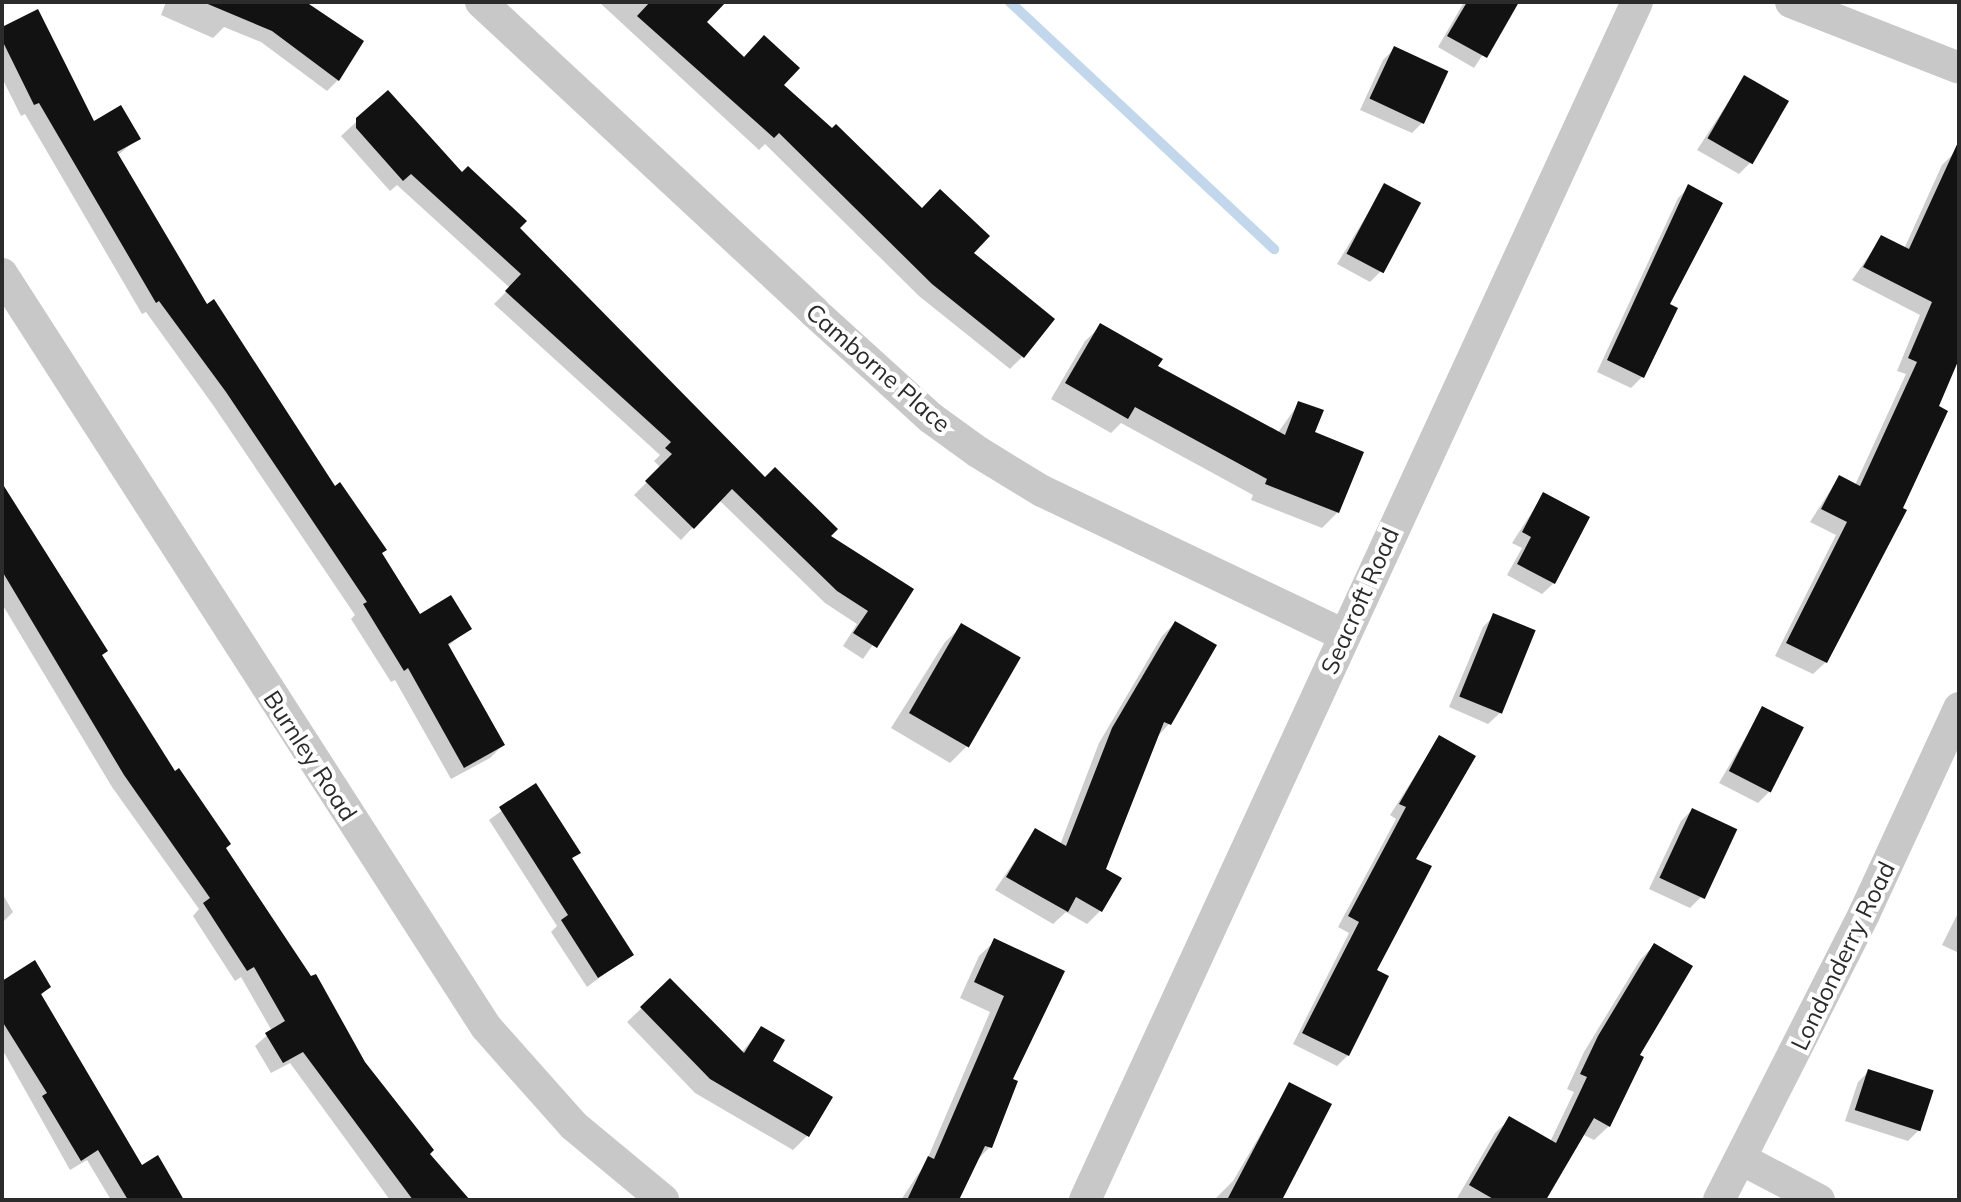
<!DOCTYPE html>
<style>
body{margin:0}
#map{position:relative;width:1961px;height:1202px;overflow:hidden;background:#fff;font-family:Mulish,sans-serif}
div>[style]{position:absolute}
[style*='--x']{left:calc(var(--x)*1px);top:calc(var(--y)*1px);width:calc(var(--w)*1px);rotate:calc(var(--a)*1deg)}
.shadow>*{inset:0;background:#0003}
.stream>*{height:10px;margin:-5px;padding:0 5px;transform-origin:5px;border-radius:5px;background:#c2d7ec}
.building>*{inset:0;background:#121212;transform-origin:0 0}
.minor>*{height:32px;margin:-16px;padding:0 16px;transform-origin:16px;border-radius:16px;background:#c8c8c8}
span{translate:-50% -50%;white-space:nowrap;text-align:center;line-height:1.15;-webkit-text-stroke:8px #fff;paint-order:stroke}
.street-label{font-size:24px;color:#2b2b2b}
.frame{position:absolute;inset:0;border:4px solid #2b2b2b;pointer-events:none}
</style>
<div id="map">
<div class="shadow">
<div style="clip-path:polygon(166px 2px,302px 2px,338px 80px,327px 91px,261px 42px,224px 27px,213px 38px,161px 15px)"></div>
<div style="clip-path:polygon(599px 2px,717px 2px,704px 22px,971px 254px,1022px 357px,1010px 369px,919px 296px,765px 144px,759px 150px)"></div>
<div style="clip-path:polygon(1464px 2px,1517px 2px,1474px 68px,1438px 47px)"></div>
<div style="clip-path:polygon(2px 29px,93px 124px,138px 138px,117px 156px,206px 307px,419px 617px,469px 628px,447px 647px,503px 745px,490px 758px,451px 779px,395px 680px,391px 682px,351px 619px,355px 615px,213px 405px,146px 312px,142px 314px,25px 114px,21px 116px,2px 78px)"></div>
<div style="clip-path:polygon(1394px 49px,1423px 122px,1412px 133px,1360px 110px,1383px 60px)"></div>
<div style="clip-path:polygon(1744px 78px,1750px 163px,1739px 174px,1697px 150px)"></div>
<div style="clip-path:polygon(383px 97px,765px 480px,828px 537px,911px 590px,863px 659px,843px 646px,857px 624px,825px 603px,719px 500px,681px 540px,634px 495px,661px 468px,654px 461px,660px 455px,494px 304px,510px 288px,397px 185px,390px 191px,341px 136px)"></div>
<div style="clip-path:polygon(1955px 152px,1959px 154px,1959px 354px,1826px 662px,1813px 674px,1775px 656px,1836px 535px,1810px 522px,1839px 477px,1855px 485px,1906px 374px,1897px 371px,1920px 315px,1852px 280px,1882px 237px,1904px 249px,1942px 165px)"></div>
<div style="clip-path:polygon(1385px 185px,1381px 271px,1370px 282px,1337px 264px)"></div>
<div style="clip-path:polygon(1689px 187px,1667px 305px,1642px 377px,1631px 388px,1597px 372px,1678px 198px)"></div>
<div style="clip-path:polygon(1101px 326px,1156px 367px,1277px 434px,1299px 403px,1338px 512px,1322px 528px,1251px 500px,1253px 495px,1121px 423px,1111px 433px,1051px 399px,1085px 341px)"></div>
<div style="clip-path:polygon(2px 489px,100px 656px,363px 1063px,427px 1154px,468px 1200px,390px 1200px,290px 1063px,271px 1073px,255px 1046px,272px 1031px,241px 977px,235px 981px,193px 916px,199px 909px,112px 787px,2px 604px)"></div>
<div style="clip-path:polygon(1543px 495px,1554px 583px,1542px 594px,1507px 575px,1522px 548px,1512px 543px)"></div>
<div style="clip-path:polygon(1494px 616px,1500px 713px,1488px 724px,1449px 707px,1483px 627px)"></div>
<div style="clip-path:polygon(1175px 623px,1215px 646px,1169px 724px,1156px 738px,1103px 870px,1119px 879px,1100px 911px,1087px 924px,1066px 912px,1053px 924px,995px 890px,1035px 831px,1060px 845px,1099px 743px,1162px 636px)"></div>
<div style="clip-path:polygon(962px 626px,967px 746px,950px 763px,891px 728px,945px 642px)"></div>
<div style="clip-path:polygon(1763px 708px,1769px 792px,1758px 803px,1719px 783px)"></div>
<div style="clip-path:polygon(1439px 738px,1414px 859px,1348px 1055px,1337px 1066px,1293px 1044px,1349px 933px,1338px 927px,1396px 819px,1390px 815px)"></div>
<div style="clip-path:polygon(536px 786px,578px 853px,570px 860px,631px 954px,587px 987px,551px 932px,557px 926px,489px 820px)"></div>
<div style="clip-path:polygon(1692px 810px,1701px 897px,1690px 908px,1649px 889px,1681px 821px)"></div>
<div style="clip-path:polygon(2px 893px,13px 912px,2px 923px)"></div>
<div style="clip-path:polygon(1959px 911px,1959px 953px,1942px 945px)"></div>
<div style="clip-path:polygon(995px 941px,1062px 972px,1010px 1080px,990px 1147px,975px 1162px,957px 1200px,901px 1200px,926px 1162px,990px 1012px,960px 998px,979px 956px)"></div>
<div style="clip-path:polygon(1654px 945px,1637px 1056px,1609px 1126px,1594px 1140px,1582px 1134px,1544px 1200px,1456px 1200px,1495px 1133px,1510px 1119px,1550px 1142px,1574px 1092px,1567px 1089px,1584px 1052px,1640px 960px)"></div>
<div style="clip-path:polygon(2px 983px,49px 987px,40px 996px,142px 1167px,182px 1200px,111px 1200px,87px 1160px,70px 1170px,2px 1049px)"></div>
<div style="clip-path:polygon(666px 985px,741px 1053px,761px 1029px,770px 1062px,807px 1136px,793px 1150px,695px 1093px,627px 1022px)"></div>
<div style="clip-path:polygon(1869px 1071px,1919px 1130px,1908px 1141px,1845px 1121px,1858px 1082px)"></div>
<div style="clip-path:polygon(1290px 1084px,1275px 1200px,1214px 1200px,1233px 1181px)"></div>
</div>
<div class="stream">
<div style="--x:1010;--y:2;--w:362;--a:43.1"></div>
</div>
<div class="building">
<div style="clip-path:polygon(203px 2px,306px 2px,364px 41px,339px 81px,272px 31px)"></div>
<div style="clip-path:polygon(650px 2px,726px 2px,707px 22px,744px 57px,764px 35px,800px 68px,784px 85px,832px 128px,836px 124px,922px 208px,940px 189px,990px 236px,974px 253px,1055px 319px,1024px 358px,932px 284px,779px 133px,774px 138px,637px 16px)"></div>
<div style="clip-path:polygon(1467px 2px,1519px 2px,1487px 58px,1447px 36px)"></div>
<div style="clip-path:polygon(38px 9px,94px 121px,121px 105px,141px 139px,117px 152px,207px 304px,214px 299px,335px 486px,340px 482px,387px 550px,382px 553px,420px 614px,451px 595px,472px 629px,448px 644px,505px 745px,464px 768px,408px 668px,404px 671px,363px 604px,367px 602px,226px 392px,159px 301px,156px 303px,39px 103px,34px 105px,2px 40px,2px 27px)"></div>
<div style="left:1394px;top:46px;width:60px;height:58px;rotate:25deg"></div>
<div style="left:1744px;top:75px;width:52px;height:73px;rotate:30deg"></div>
<div style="clip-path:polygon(388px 90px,462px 172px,468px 166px,527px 221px,520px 228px,765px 477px,775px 467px,838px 529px,831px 536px,914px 589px,877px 648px,853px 633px,868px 611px,837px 591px,732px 489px,694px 529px,645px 481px,672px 454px,665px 448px,671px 442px,505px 291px,521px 274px,411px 174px,403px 181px,356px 128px,356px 118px)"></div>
<div style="clip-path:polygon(1959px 140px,1959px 359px,1939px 406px,1948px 411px,1903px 508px,1907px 510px,1827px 663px,1786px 643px,1847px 522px,1821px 509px,1839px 475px,1860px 486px,1917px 362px,1908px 358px,1932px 302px,1863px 267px,1881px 235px,1909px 249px)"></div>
<div style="left:1384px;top:183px;width:42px;height:80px;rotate:28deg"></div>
<div style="clip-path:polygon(1688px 184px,1723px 203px,1670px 304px,1678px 308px,1644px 378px,1607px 360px)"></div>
<div style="clip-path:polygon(1100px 323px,1163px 359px,1158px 366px,1285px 435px,1298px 401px,1324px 410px,1315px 432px,1364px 452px,1339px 513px,1265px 484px,1267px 479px,1135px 407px,1128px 419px,1065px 383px)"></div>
<div style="clip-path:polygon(2px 483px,108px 651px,102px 655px,175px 771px,179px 768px,231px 844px,226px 848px,311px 976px,316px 974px,365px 1062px,434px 1150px,430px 1154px,470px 1200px,413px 1200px,303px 1052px,283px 1063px,265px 1033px,285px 1021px,254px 967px,247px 971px,203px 903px,210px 898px,124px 775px,2px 571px)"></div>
<div style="clip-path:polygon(1543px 492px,1590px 517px,1555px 584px,1517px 564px,1531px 537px,1522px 532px)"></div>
<div style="left:1493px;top:613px;width:46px;height:90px;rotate:22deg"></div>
<div style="clip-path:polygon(1175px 621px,1217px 645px,1171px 725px,1164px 722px,1106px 869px,1122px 878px,1102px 912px,1076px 897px,1068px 912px,1006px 877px,1035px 828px,1066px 846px,1112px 728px)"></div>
<div style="left:961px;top:623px;width:69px;height:104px;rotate:30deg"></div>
<div style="left:1762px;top:706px;width:47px;height:73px;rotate:27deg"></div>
<div style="clip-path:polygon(1439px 735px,1476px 756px,1416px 859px,1432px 866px,1377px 970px,1389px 976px,1349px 1056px,1302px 1033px,1359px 922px,1348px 916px,1406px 807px,1399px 804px)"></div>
<div style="clip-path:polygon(536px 783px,581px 853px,572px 858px,634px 955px,598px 978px,561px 920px,568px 915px,499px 807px)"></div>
<div style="left:1692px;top:808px;width:50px;height:77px;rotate:25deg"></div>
<div style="clip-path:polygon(994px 938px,1065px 971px,1013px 1079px,1018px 1081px,992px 1148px,985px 1146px,959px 1200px,907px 1200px,928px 1156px,934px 1159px,1004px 996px,974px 982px)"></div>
<div style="clip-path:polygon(1654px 943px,1693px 966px,1640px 1055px,1644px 1057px,1610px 1127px,1594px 1118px,1546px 1200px,1495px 1200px,1469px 1185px,1509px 1116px,1556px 1143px,1587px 1077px,1580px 1074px,1598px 1036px)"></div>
<div style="clip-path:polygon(35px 960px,51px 987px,41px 994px,142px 1165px,158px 1155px,184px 1200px,128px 1200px,98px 1150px,81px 1161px,42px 1096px,47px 1093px,2px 1021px,2px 981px)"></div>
<div style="clip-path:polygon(670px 978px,744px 1053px,761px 1026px,785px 1040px,773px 1061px,833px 1097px,809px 1137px,710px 1079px,640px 1007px)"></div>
<div style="left:1868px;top:1069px;width:69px;height:43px;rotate:18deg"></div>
<div style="clip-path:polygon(1289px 1082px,1332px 1104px,1282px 1200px,1227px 1200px)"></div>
</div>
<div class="minor">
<div style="--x:481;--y:2;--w:454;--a:42.9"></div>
<div style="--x:813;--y:311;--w:159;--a:42.2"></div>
<div style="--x:931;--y:418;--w:58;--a:35.9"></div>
<div style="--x:978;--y:452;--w:75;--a:31.4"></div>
<div style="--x:1042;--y:491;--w:335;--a:25.5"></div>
<div style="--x:1791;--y:2;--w:180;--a:21.4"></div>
<div style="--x:2;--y:274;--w:895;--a:57.27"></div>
<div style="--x:486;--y:1027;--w:132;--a:48.4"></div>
<div style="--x:574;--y:1126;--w:116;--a:39.7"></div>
<div style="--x:1743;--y:1160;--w:86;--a:27.8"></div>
<div style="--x:1085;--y:1200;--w:1319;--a:-65.26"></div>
<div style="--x:1719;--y:1200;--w:321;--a:-63.1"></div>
<div style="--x:1864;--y:914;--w:227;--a:-65.2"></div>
</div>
<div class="street-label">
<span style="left:878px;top:368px;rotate:41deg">Camborne Place</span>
<span style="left:1360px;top:601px;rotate:-66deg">Seacroft Road</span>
<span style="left:310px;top:756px;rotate:57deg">Burnley Road</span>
<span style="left:1843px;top:956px;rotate:-64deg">Londonderry Road</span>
</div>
<div class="frame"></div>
</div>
